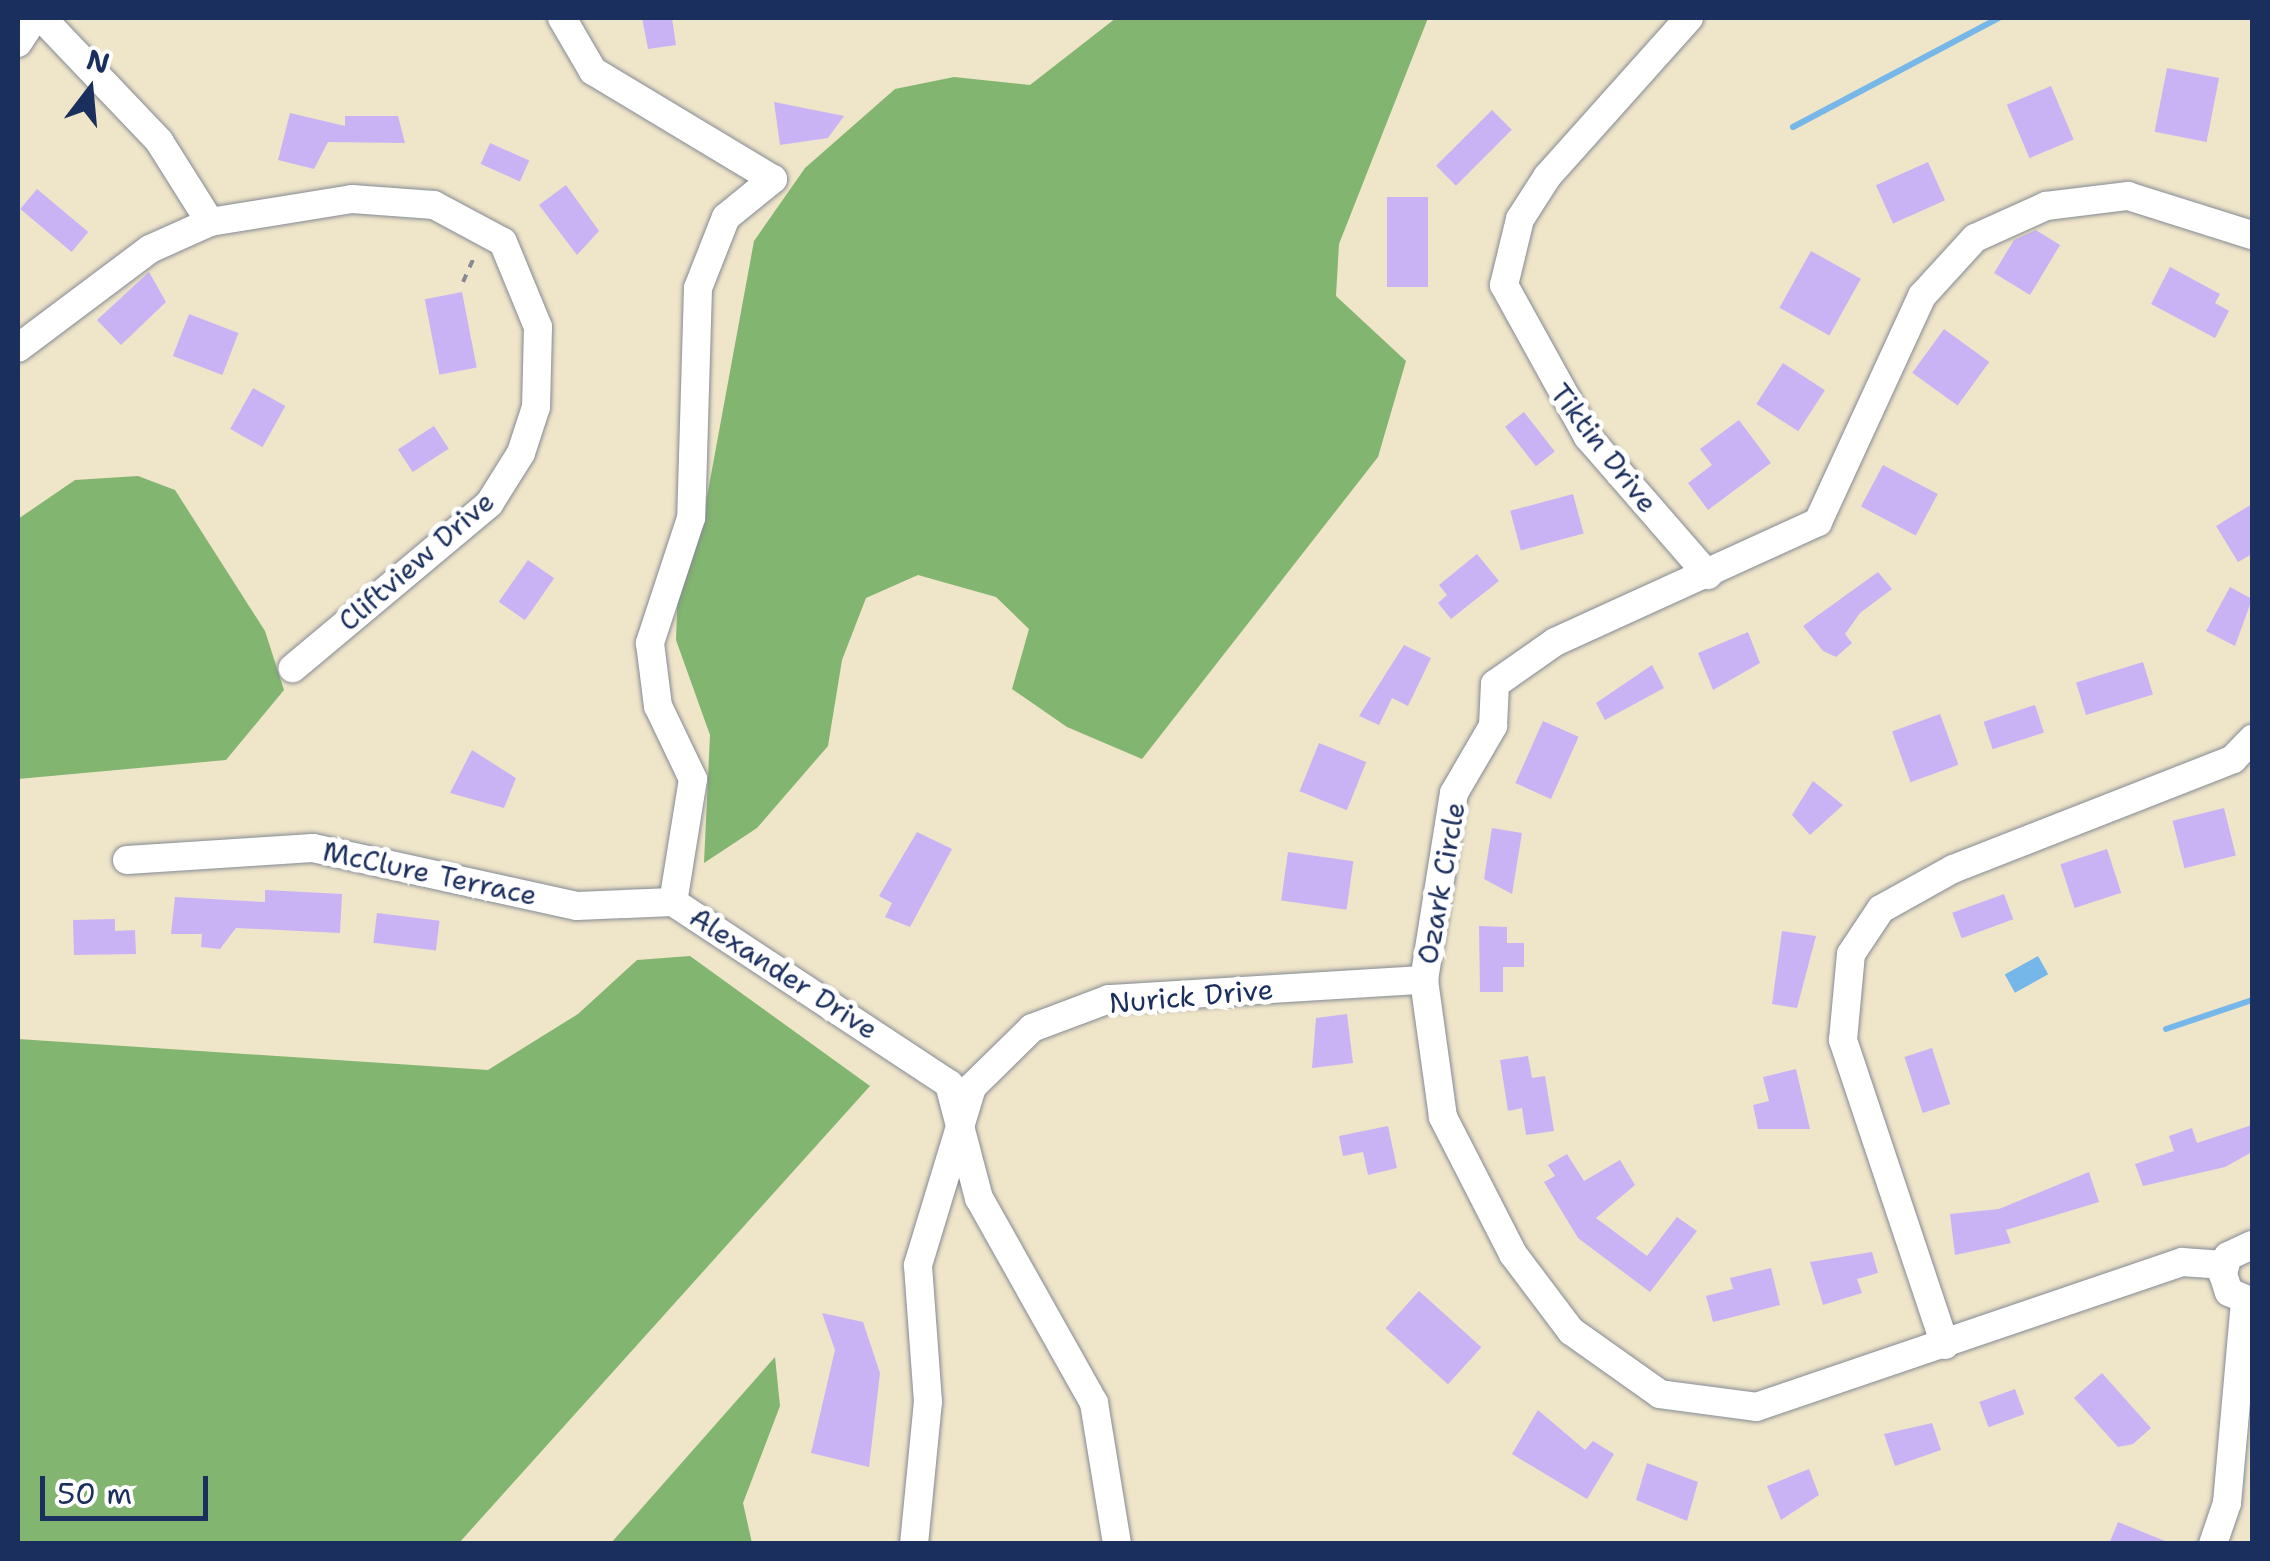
<!DOCTYPE html>
<style>
body{margin:0}
#map{position:relative;width:2270px;height:1561px;overflow:hidden;background:#efe5c9;font-family:"Shantell Sans",sans-serif}
div>[style]{position:absolute}
[style*='--x']{left:calc(var(--x)*1px);top:calc(var(--y)*1px);width:calc(var(--w)*1px);rotate:calc(var(--a)*1deg)}
.forest>*{inset:0;background:#82b56f}
.water>*{inset:0;background:#76b7ea;transform-origin:0 0}
.stream>*{height:6px;margin:-3px;padding:0 3px;transform-origin:3px;border-radius:3px;background:#76b7ea}
.building>*{inset:0;background:#cab3f5;transform-origin:0 0}
.path>*{height:4px;margin-top:-2px;transform-origin:0;background:repeating-linear-gradient(90deg,#858a94 0 8px,transparent 0 16px)}
.roads{filter:drop-shadow(0 0 2px #858a94) drop-shadow(0 0 2px #858a94)}
.minor>*{height:28px;margin:-14px;padding:0 14px;transform-origin:14px;border-radius:14px;background:#fff}
span{translate:-50% -50%;white-space:nowrap;text-align:center;line-height:1.15;-webkit-text-stroke:10px #fff;paint-order:stroke}
.street-label{font-size:28px;color:#1b2f5e}
.frame{position:absolute;inset:0;border:20px solid #1b2f5e;pointer-events:none}
.north{position:absolute;left:40px;top:40px;width:100px;height:100px;-webkit-text-stroke:8px #fff;paint-order:stroke;rotate:16deg;font-size:28px;font-weight:700;line-height:40px;text-align:center;color:#1b2f5e}
.north::after{content:'';display:block;margin:auto;width:35px;height:45px;background:#1b2f5e;clip-path:polygon(50% 0,100% 100%,50% 72%,0 100%)}
.scale{position:absolute;left:40px;top:1476px;width:168px;height:45px;box-sizing:border-box;border:5px solid #1b2f5e;border-top:0;padding-left:12px;font-size:30px;line-height:35px;white-space:nowrap;color:#1b2f5e;-webkit-text-stroke:8px #fff;paint-order:stroke}
</style>
<div id="map">
<div class="forest">
<div style="clip-path:polygon(1116px 18px,1428px 18px,1339px 244px,1336px 296px,1406px 361px,1378px 457px,1142px 759px,1067px 727px,1012px 689px,1029px 629px,996px 597px,918px 575px,866px 598px,842px 660px,828px 746px,757px 828px,704px 863px,710px 735px,676px 640px,678px 581px,704px 513px,754px 241px,805px 168px,895px 89px,954px 77px,1030px 85px)"></div>
<div style="clip-path:polygon(138px 476px,175px 490px,265px 631px,284px 690px,226px 760px,18px 779px,18px 519px,75px 480px)"></div>
<div style="clip-path:polygon(690px 956px,870px 1086px,459px 1543px,18px 1543px,18px 1039px,488px 1070px,578px 1014px,637px 960px)"></div>
<div style="clip-path:polygon(775px 1357px,780px 1406px,743px 1503px,752px 1543px,611px 1543px)"></div>
</div>
<div class="water">
<div style="left:2038px;top:956px;width:21px;height:38px;rotate:61deg"></div>
</div>
<div class="stream">
<div style="--x:1793;--y:127;--w:233;--a:-27.9"></div>
<div style="--x:2166;--y:1029;--w:91;--a:-18.6"></div>
</div>
<div class="building">
<div style="clip-path:polygon(642px 18px,672px 18px,676px 45px,648px 49px)"></div>
<div style="left:2167px;top:68px;width:53px;height:65px;rotate:11deg"></div>
<div style="left:2051px;top:86px;width:58px;height:48px;rotate:67deg"></div>
<div style="clip-path:polygon(774px 102px,844px 116px,828px 138px,780px 145px)"></div>
<div style="left:1492px;top:110px;width:28px;height:79px;rotate:45deg"></div>
<div style="clip-path:polygon(290px 113px,345px 126px,345px 116px,398px 116px,405px 143px,328px 142px,314px 169px,278px 160px)"></div>
<div style="left:490px;top:143px;width:43px;height:23px;rotate:24deg"></div>
<div style="left:1928px;top:162px;width:42px;height:57px;rotate:66deg"></div>
<div style="clip-path:polygon(566px 185px,599px 231px,577px 255px,539px 205px)"></div>
<div style="left:37px;top:189px;width:67px;height:26px;rotate:40deg"></div>
<div style="left:1387px;top:197px;width:41px;height:90px"></div>
<div style="clip-path:polygon(2036px 230px,2060px 245px,2030px 295px,1994px 273px,2014px 240px)"></div>
<div style="left:1811px;top:251px;width:57px;height:65px;rotate:29deg"></div>
<div style="clip-path:polygon(2170px 267px,2220px 294px,2215px 303px,2229px 311px,2215px 338px,2151px 304px)"></div>
<div style="clip-path:polygon(149px 272px,166px 302px,121px 345px,97px 320px)"></div>
<div style="left:462px;top:292px;width:77px;height:38px;rotate:79deg"></div>
<div style="left:189px;top:314px;width:53px;height:45px;rotate:21deg"></div>
<div style="left:1944px;top:329px;width:56px;height:54px;rotate:36deg"></div>
<div style="left:1783px;top:363px;width:50px;height:49px;rotate:33deg"></div>
<div style="left:253px;top:388px;width:37px;height:47px;rotate:29deg"></div>
<div style="left:1524px;top:412px;width:50px;height:24px;rotate:52deg"></div>
<div style="clip-path:polygon(1739px 420px,1771px 463px,1708px 510px,1688px 483px,1712px 465px,1700px 449px)"></div>
<div style="left:434px;top:426px;width:27px;height:43px;rotate:57deg"></div>
<div style="left:1883px;top:465px;width:62px;height:47px;rotate:28deg"></div>
<div style="left:1573px;top:494px;width:41px;height:65px;rotate:75deg"></div>
<div style="clip-path:polygon(2252px 504px,2252px 554px,2238px 562px,2216px 526px)"></div>
<div style="clip-path:polygon(1477px 554px,1499px 581px,1451px 619px,1438px 603px,1447px 595px,1439px 585px)"></div>
<div style="left:528px;top:560px;width:32px;height:51px;rotate:35deg"></div>
<div style="clip-path:polygon(1878px 572px,1892px 589px,1860px 613px,1845px 634px,1852px 643px,1836px 657px,1823px 651px,1803px 626px)"></div>
<div style="clip-path:polygon(2230px 587px,2252px 599px,2235px 646px,2206px 631px)"></div>
<div style="clip-path:polygon(1748px 632px,1760px 663px,1713px 690px,1698px 653px)"></div>
<div style="clip-path:polygon(1404px 645px,1431px 658px,1408px 706px,1392px 698px,1379px 725px,1359px 716px)"></div>
<div style="left:2143px;top:662px;width:34px;height:70px;rotate:73deg"></div>
<div style="clip-path:polygon(1652px 665px,1664px 688px,1605px 720px,1596px 703px)"></div>
<div style="left:2035px;top:705px;width:29px;height:54px;rotate:72deg"></div>
<div style="left:1940px;top:714px;width:54px;height:51px;rotate:70deg"></div>
<div style="left:1543px;top:721px;width:39px;height:68px;rotate:24deg"></div>
<div style="left:1319px;top:743px;width:51px;height:52px;rotate:22deg"></div>
<div style="clip-path:polygon(472px 750px,516px 778px,504px 808px,450px 793px)"></div>
<div style="clip-path:polygon(1813px 781px,1843px 805px,1810px 835px,1792px 815px)"></div>
<div style="left:2224px;top:808px;width:49px;height:53px;rotate:76deg"></div>
<div style="clip-path:polygon(1492px 828px,1522px 833px,1512px 894px,1484px 879px)"></div>
<div style="clip-path:polygon(917px 832px,952px 849px,910px 927px,885px 917px,892px 903px,879px 896px)"></div>
<div style="left:2107px;top:849px;width:46px;height:49px;rotate:72deg"></div>
<div style="left:1288px;top:852px;width:66px;height:49px;rotate:8deg"></div>
<div style="clip-path:polygon(265px 890px,342px 894px,340px 933px,236px 928px,220px 949px,201px 947px,202px 934px,171px 934px,175px 897px,265px 902px)"></div>
<div style="left:2004px;top:894px;width:27px;height:55px;rotate:70deg"></div>
<div style="left:377px;top:913px;width:63px;height:30px;rotate:7deg"></div>
<div style="clip-path:polygon(115px 919px,115px 931px,135px 930px,136px 954px,74px 955px,73px 920px)"></div>
<div style="clip-path:polygon(1479px 926px,1507px 927px,1507px 943px,1524px 943px,1524px 967px,1503px 967px,1503px 992px,1480px 992px)"></div>
<div style="clip-path:polygon(1782px 931px,1816px 936px,1797px 1008px,1772px 1004px)"></div>
<div style="clip-path:polygon(1347px 1014px,1353px 1063px,1312px 1068px,1316px 1018px)"></div>
<div style="left:1932px;top:1048px;width:59px;height:29px;rotate:72deg"></div>
<div style="clip-path:polygon(1528px 1056px,1532px 1078px,1545px 1076px,1554px 1131px,1526px 1135px,1522px 1108px,1508px 1111px,1500px 1060px)"></div>
<div style="clip-path:polygon(1796px 1069px,1810px 1129px,1758px 1129px,1753px 1105px,1769px 1101px,1763px 1077px)"></div>
<div style="clip-path:polygon(2252px 1125px,2252px 1152px,2225px 1167px,2143px 1186px,2135px 1164px,2174px 1151px,2169px 1136px,2192px 1128px,2197px 1143px)"></div>
<div style="clip-path:polygon(1388px 1126px,1397px 1168px,1368px 1175px,1363px 1152px,1343px 1156px,1339px 1136px)"></div>
<div style="clip-path:polygon(1567px 1154px,1584px 1181px,1620px 1160px,1635px 1185px,1596px 1218px,1647px 1256px,1677px 1217px,1697px 1231px,1650px 1292px,1578px 1238px,1544px 1182px,1555px 1176px,1548px 1165px)"></div>
<div style="clip-path:polygon(2089px 1172px,2099px 1202px,2006px 1230px,2011px 1243px,1955px 1255px,1950px 1214px,1999px 1209px)"></div>
<div style="clip-path:polygon(1872px 1252px,1878px 1273px,1857px 1279px,1862px 1293px,1823px 1305px,1810px 1262px)"></div>
<div style="clip-path:polygon(1771px 1268px,1780px 1305px,1713px 1322px,1706px 1296px,1733px 1289px,1730px 1278px)"></div>
<div style="left:1419px;top:1291px;width:84px;height:50px;rotate:42deg"></div>
<div style="clip-path:polygon(822px 1313px,863px 1322px,880px 1373px,869px 1467px,811px 1453px,835px 1350px)"></div>
<div style="clip-path:polygon(2102px 1373px,2151px 1428px,2133px 1444px,2118px 1447px,2074px 1398px)"></div>
<div style="left:2015px;top:1389px;width:27px;height:38px;rotate:70deg"></div>
<div style="clip-path:polygon(1538px 1410px,1585px 1450px,1593px 1441px,1614px 1454px,1587px 1499px,1512px 1454px)"></div>
<div style="clip-path:polygon(1932px 1423px,1941px 1450px,1895px 1466px,1884px 1434px)"></div>
<div style="clip-path:polygon(1647px 1463px,1698px 1482px,1687px 1521px,1636px 1500px)"></div>
<div style="clip-path:polygon(1809px 1469px,1819px 1495px,1781px 1520px,1767px 1486px)"></div>
<div style="clip-path:polygon(2118px 1522px,2170px 1543px,2170px 1544px,2109px 1544px)"></div>
</div>
<div class="path">
<div style="--x:463;--y:282;--w:30;--a:-66"></div>
</div>
<div class="roads">
<div class="minor">
<div style="--x:42;--y:18;--w:170;--a:46.4"></div>
<div style="--x:159;--y:141;--w:96;--a:57.8"></div>
<div style="--x:210;--y:222;--w:144;--a:-9.2"></div>
<div style="--x:352;--y:199;--w:82;--a:4.2"></div>
<div style="--x:434;--y:205;--w:78;--a:28.2"></div>
<div style="--x:503;--y:242;--w:92;--a:67.6"></div>
<div style="--x:538;--y:327;--w:80;--a:91.4"></div>
<div style="--x:536;--y:407;--w:48;--a:108.1"></div>
<div style="--x:521;--y:453;--w:60;--a:122.1"></div>
<div style="--x:489;--y:504;--w:256;--a:140.1"></div>
<div style="--x:562;--y:18;--w:61;--a:59.7"></div>
<div style="--x:593;--y:71;--w:210;--a:31"></div>
<div style="--x:773;--y:179;--w:60;--a:141"></div>
<div style="--x:726;--y:217;--w:76;--a:111.5"></div>
<div style="--x:698;--y:288;--w:230;--a:91.7"></div>
<div style="--x:691;--y:518;--w:132;--a:108.2"></div>
<div style="--x:650;--y:643;--w:64;--a:82.8"></div>
<div style="--x:658;--y:706;--w:81;--a:64.4"></div>
<div style="--x:693;--y:779;--w:125;--a:99.2"></div>
<div style="--x:1689;--y:18;--w:213;--a:131.8"></div>
<div style="--x:1547;--y:177;--w:50;--a:122.7"></div>
<div style="--x:1520;--y:219;--w:68;--a:103.6"></div>
<div style="--x:1504;--y:285;--w:174;--a:61.1"></div>
<div style="--x:1588;--y:437;--w:183;--a:49"></div>
<div style="--x:18;--y:43;--w:30;--a:-57"></div>
<div style="--x:18;--y:348;--w:165;--a:-36.9"></div>
<div style="--x:150;--y:249;--w:66;--a:-24.2"></div>
<div style="--x:127;--y:860;--w:186;--a:-3.7"></div>
<div style="--x:313;--y:848;--w:270;--a:12.4"></div>
<div style="--x:577;--y:906;--w:96;--a:-2.4"></div>
<div style="--x:673;--y:902;--w:331;--a:33.4"></div>
<div style="--x:949;--y:1084;--w:118;--a:75.3"></div>
<div style="--x:979;--y:1198;--w:235;--a:60.7"></div>
<div style="--x:1094;--y:1403;--w:143;--a:80.7"></div>
<div style="--x:2252;--y:1245;--w:26;--a:155"></div>
<div style="--x:2228;--y:1256;--w:19;--a:106"></div>
<div style="--x:2223;--y:1274;--w:19;--a:72"></div>
<div style="--x:2229;--y:1292;--w:25;--a:23"></div>
<div style="--x:2224;--y:1265;--w:42;--a:-175.9"></div>
<div style="--x:2182;--y:1262;--w:449;--a:161.2"></div>
<div style="--x:1757;--y:1407;--w:98;--a:-172.4"></div>
<div style="--x:1660;--y:1394;--w:109;--a:-144.7"></div>
<div style="--x:1571;--y:1331;--w:96;--a:-127"></div>
<div style="--x:1513;--y:1254;--w:154;--a:-117.1"></div>
<div style="--x:1443;--y:1117;--w:138;--a:-97.9"></div>
<div style="--x:1424;--y:980;--w:189;--a:-80.9"></div>
<div style="--x:1454;--y:793;--w:78;--a:-59.8"></div>
<div style="--x:1493;--y:726;--w:42;--a:-87.3"></div>
<div style="--x:1495;--y:684;--w:73;--a:-35"></div>
<div style="--x:1555;--y:642;--w:289;--a:-24.5"></div>
<div style="--x:1818;--y:522;--w:249;--a:-65.3"></div>
<div style="--x:1922;--y:296;--w:79;--a:-47.6"></div>
<div style="--x:1975;--y:238;--w:78;--a:-24.3"></div>
<div style="--x:2046;--y:206;--w:83;--a:-7"></div>
<div style="--x:2128;--y:196;--w:130;--a:17.5"></div>
<div style="--x:1945;--y:1345;--w:322;--a:-108.5"></div>
<div style="--x:1843;--y:1040;--w:86;--a:-84.7"></div>
<div style="--x:1851;--y:954;--w:54;--a:-56.3"></div>
<div style="--x:1881;--y:909;--w:82;--a:-29.1"></div>
<div style="--x:1953;--y:869;--w:301;--a:-21.4"></div>
<div style="--x:2233;--y:759;--w:28;--a:-46"></div>
<div style="--x:914;--y:1544;--w:143;--a:-84.4"></div>
<div style="--x:928;--y:1402;--w:137;--a:-94.2"></div>
<div style="--x:918;--y:1265;--w:186;--a:-73.1"></div>
<div style="--x:972;--y:1087;--w:84;--a:-44.5"></div>
<div style="--x:1032;--y:1028;--w:82;--a:-20.6"></div>
<div style="--x:1109;--y:999;--w:316;--a:-3.5"></div>
<div style="--x:2213;--y:1544;--w:43;--a:-71.1"></div>
<div style="--x:2227;--y:1503;--w:202;--a:-84.9"></div>
</div>
</div>
<div class="street-label">
<span style="left:1604px;top:448px;rotate:52deg">Tiktin Drive</span>
<span style="left:416px;top:561px;rotate:-41deg">Cliftview Drive</span>
<span style="left:430px;top:873px;rotate:12deg">McClure Terrace</span>
<span style="left:1441px;top:883px;rotate:-80deg">Ozark Circle</span>
<span style="left:784px;top:973px;rotate:33deg">Alexander Drive</span>
<span style="left:1191px;top:996px;rotate:-5deg">Nurick Drive</span>
</div>
<div class="frame"></div>
<div class="north">N</div>
<div class="scale">50 m</div>
</div>
